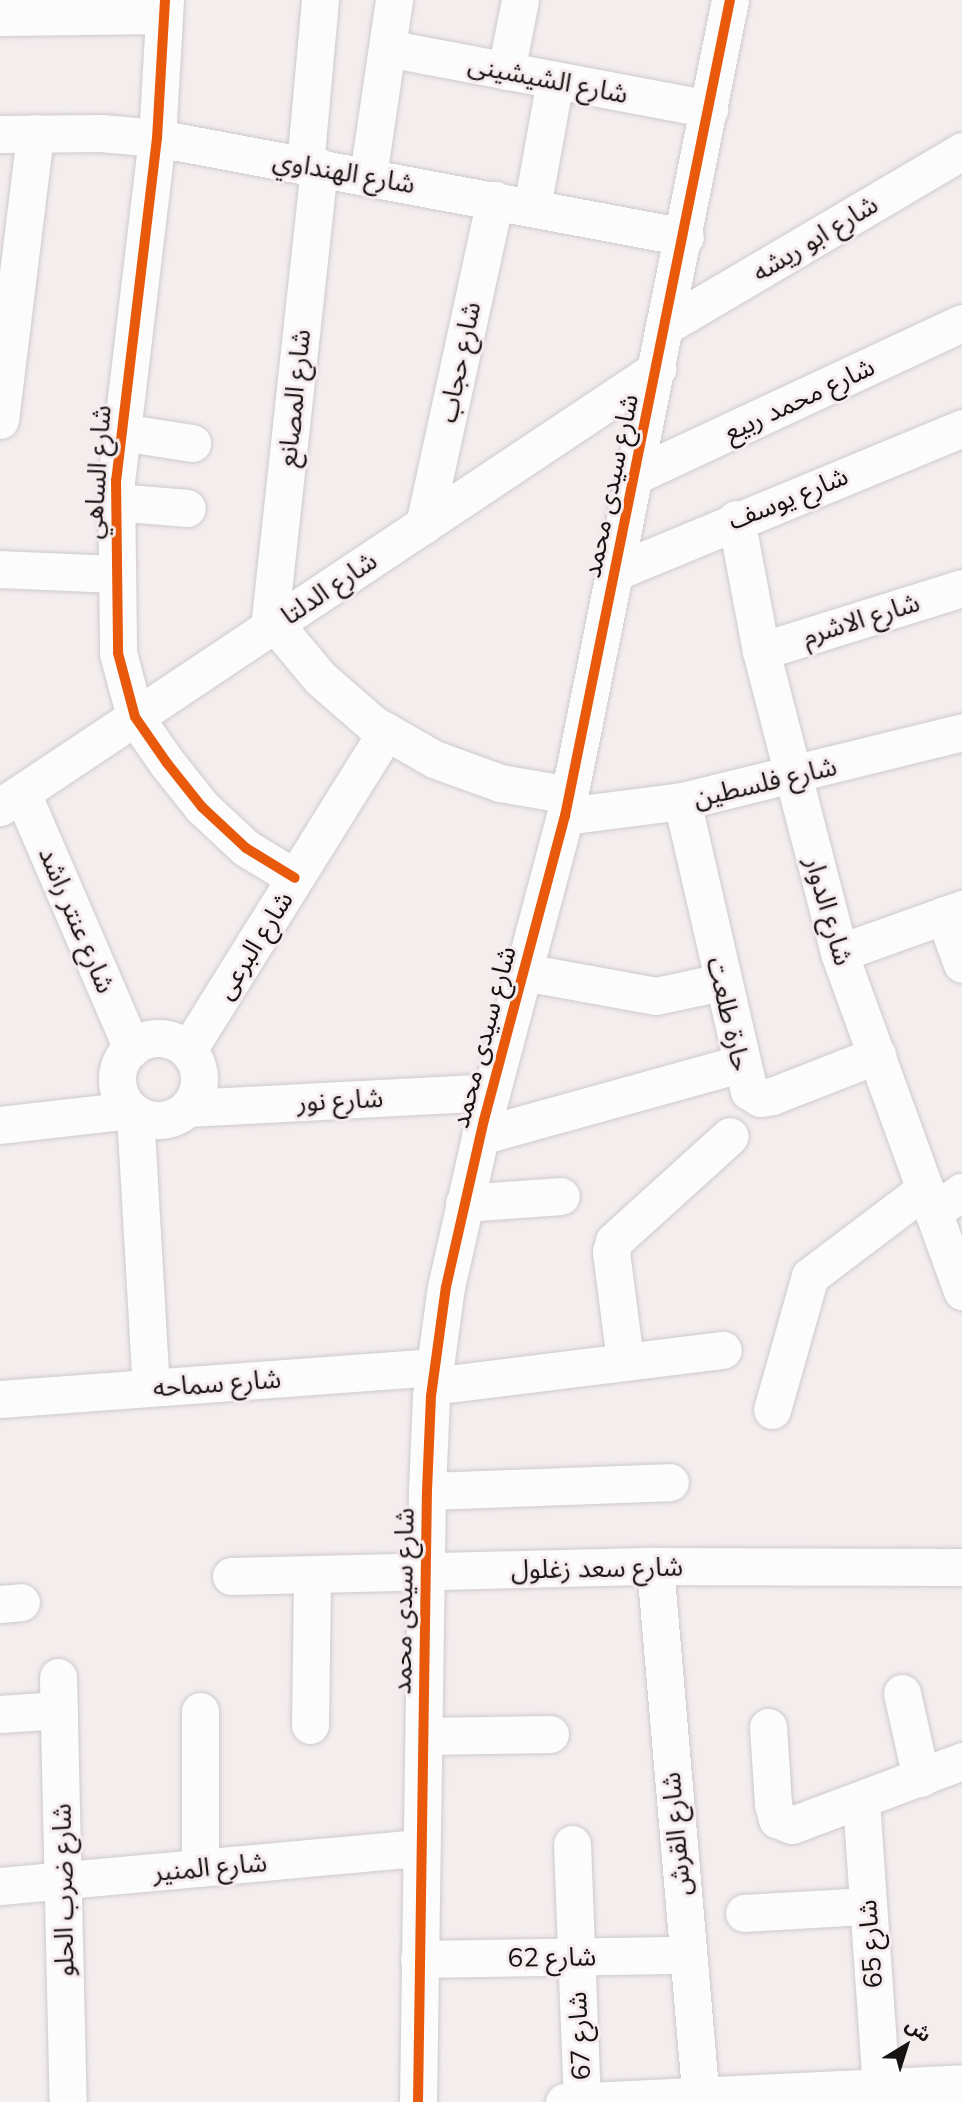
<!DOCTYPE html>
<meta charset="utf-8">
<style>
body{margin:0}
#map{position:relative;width:962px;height:2102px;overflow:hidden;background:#f3edee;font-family:Mulish,"Noto Sans Arabic",sans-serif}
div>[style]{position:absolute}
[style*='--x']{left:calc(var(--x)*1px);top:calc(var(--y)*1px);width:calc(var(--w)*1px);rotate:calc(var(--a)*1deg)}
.roads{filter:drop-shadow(0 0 2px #cfcacb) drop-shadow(0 0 2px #cfcacb)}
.street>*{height:37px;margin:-18.5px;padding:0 18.5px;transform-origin:18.5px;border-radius:18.5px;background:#fdfcfc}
.street>.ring{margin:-18.5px;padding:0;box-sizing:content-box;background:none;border:37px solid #fdfcfc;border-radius:50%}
.cycleway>*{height:10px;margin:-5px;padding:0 5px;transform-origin:5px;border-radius:5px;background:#e8590c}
span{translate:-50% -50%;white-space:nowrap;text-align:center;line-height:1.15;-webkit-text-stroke:6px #f5ebed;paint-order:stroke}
.street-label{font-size:26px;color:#161313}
.north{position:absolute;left:871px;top:2011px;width:70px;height:70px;-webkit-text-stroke:5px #f5ebed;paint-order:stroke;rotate:38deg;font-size:19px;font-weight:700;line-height:28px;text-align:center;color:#161313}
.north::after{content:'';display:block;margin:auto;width:24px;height:32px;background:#161313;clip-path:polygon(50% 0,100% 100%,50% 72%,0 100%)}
</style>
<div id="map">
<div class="roads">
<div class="street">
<div style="--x:165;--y:0;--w:138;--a:93.3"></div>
<div style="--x:157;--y:138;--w:344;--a:96.8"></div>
<div style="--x:116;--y:480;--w:173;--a:89.3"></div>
<div style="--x:118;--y:653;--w:66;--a:75.1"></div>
<div style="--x:135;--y:717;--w:56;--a:55.2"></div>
<div style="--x:167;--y:763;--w:56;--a:51.5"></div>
<div style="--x:202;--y:807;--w:60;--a:43"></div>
<div style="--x:246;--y:848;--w:57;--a:31.5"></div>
<div style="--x:0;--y:17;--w:164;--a:-0.7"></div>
<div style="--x:387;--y:48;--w:328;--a:10.7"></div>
<div style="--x:506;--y:71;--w:72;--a:-78.8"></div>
<div style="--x:0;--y:134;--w:101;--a:-0.6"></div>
<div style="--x:101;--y:133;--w:56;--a:5.1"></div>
<div style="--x:157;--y:138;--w:537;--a:10.62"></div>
<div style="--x:305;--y:165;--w:166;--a:-84.8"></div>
<div style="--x:368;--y:176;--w:178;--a:-81.6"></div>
<div style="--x:532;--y:207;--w:129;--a:-79.7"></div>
<div style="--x:667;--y:325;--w:342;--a:-30.5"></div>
<div style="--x:0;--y:420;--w:289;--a:-83"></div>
<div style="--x:121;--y:432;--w:72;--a:8.8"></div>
<div style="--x:636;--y:475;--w:360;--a:-25"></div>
<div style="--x:115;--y:502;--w:72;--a:4.8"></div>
<div style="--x:736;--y:519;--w:134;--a:79.3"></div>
<div style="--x:761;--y:651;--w:312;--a:75.5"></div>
<div style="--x:839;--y:953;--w:360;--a:70"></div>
<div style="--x:424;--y:525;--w:333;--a:-77.7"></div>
<div style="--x:0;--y:569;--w:114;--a:2.5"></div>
<div style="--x:615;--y:572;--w:376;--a:-22.5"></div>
<div style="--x:275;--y:624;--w:70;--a:50.2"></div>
<div style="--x:320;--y:678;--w:70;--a:41"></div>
<div style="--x:373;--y:724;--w:70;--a:29.8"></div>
<div style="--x:434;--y:759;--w:70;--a:20"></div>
<div style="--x:500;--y:783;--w:71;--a:9.7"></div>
<div style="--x:269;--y:628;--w:464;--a:-83.8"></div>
<div style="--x:761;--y:651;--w:211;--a:-17.4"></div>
<div style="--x:22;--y:793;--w:278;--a:66.7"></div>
<div style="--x:682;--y:801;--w:298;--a:77"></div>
<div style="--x:749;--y:1091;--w:13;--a:32"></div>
<div style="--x:760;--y:1098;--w:12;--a:-9"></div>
<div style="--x:772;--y:1096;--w:113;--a:-21.3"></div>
<div style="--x:0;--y:807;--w:790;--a:-33.69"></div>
<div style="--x:565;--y:816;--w:118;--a:-7.3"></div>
<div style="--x:682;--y:801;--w:288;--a:-13.8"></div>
<div style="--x:944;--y:915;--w:52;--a:69.8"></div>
<div style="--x:839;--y:953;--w:131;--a:-19.7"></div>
<div style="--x:524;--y:972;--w:134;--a:10.3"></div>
<div style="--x:656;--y:996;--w:66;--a:-12.2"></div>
<div class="ring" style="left:117px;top:1038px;width:45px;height:45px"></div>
<div style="--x:188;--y:1050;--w:375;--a:-58.1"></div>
<div style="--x:188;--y:1108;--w:304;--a:-3"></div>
<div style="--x:135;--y:1113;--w:275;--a:86.7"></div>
<div style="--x:0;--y:1125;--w:132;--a:-6.5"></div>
<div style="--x:480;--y:1136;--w:269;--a:-15.5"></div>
<div style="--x:464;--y:1203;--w:97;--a:-4.1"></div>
<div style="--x:933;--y:1212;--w:35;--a:-35"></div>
<div style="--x:625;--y:1360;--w:109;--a:-97.4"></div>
<div style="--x:611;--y:1252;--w:11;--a:-75"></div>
<div style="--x:614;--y:1241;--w:156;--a:-42.2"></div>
<div style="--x:432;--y:1386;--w:293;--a:-7.1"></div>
<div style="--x:0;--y:1399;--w:436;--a:-4.2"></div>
<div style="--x:772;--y:1410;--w:139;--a:-74.2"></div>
<div style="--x:810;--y:1276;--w:144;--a:-37.1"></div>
<div style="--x:427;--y:1491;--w:243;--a:-2.1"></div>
<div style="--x:655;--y:1566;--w:538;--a:85.09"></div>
<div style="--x:231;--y:1576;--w:424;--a:-1.4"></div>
<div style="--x:655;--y:1566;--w:307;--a:0.2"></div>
<div style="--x:0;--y:1604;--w:21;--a:-5"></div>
<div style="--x:58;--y:1677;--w:425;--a:88.7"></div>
<div style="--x:902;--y:1693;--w:87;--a:77.4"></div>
<div style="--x:0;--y:1714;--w:59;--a:-3.9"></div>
<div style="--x:310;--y:1725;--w:151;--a:-89.2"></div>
<div style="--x:768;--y:1727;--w:77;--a:86.3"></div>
<div style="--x:773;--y:1804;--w:16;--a:75"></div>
<div style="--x:777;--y:1819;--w:16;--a:22"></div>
<div style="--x:792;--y:1825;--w:182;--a:-20.6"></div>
<div style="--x:424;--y:1736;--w:126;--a:-0.9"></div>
<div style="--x:861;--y:1802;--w:286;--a:86"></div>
<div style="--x:572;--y:1844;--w:258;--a:87.8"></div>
<div style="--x:200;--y:1868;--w:157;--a:-90"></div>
<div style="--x:0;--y:1886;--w:422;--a:-5.2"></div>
<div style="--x:744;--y:1913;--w:123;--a:-3.3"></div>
<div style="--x:419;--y:1959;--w:267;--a:-0.9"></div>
<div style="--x:418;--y:2102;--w:611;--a:-89.16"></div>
<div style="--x:427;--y:1491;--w:95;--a:-87.6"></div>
<div style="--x:431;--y:1396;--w:110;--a:-82.2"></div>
<div style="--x:446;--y:1287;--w:171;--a:-77.2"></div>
<div style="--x:484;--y:1120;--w:315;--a:-75.1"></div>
<div style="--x:565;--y:816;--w:833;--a:-78.57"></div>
<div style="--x:564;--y:2102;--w:398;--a:-2.7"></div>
</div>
</div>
<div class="cycleway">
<div style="--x:165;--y:0;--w:138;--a:93.3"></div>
<div style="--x:157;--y:138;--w:344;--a:96.8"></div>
<div style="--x:116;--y:480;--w:173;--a:89.3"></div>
<div style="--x:118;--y:653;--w:66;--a:75.1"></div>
<div style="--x:135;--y:717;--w:56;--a:55.2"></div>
<div style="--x:167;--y:763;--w:56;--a:51.5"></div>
<div style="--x:202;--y:807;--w:60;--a:43"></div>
<div style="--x:246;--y:848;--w:57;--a:31.5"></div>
<div style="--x:418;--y:2102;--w:611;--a:-89.16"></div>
<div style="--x:427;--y:1491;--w:95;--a:-87.6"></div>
<div style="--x:431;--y:1396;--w:110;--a:-82.2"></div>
<div style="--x:446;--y:1287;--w:171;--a:-77.2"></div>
<div style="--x:484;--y:1120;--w:315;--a:-75.1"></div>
<div style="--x:565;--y:816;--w:833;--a:-78.57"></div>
</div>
<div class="street-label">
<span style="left:548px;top:79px;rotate:11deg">شارع الشيشينى</span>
<span style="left:344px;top:172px;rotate:10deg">شارع الهنداوي</span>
<span style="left:815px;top:238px;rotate:-31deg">شارع ابو ريشه</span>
<span style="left:459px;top:362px;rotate:-78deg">شارع حجاب</span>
<span style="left:294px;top:398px;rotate:-84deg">شارع المصانع</span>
<span style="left:799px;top:399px;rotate:-25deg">شارع محمد ربيع</span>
<span style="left:97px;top:472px;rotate:-86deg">شارع الساهي</span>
<span style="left:610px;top:486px;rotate:-78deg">شارع سيدى محمد</span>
<span style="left:788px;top:498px;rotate:-22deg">شارع يوسف</span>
<span style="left:329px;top:588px;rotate:-34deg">شارع الدلتا</span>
<span style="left:861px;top:619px;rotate:-17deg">شارع الاشرم</span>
<span style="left:765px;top:782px;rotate:-13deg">شارع فلسطين</span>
<span style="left:829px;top:911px;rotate:74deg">شارع الدوار</span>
<span style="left:77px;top:920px;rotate:67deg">شارع عنتر راشد</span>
<span style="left:254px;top:945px;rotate:-58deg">شارع البرعى</span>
<span style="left:729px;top:1014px;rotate:77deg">حارة طلعت</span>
<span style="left:483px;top:1037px;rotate:-75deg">شارع سيدى محمد</span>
<span style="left:340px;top:1100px;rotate:-3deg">شارع نور</span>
<span style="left:217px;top:1383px;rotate:-4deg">شارع سماحه</span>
<span style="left:597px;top:1568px;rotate:-1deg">شارع سعد زغلول</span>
<span style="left:403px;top:1601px;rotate:-89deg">شارع سيدى محمد</span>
<span style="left:676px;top:1834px;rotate:-95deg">شارع القرش</span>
<span style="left:210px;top:1867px;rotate:-5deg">شارع المنير</span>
<span style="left:63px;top:1890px;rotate:-91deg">شارع ضرب الحلو</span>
<span style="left:870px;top:1944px;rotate:-94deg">شارع 65</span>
<span style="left:552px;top:1957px;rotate:-1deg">شارع 62</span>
<span style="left:579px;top:2036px;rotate:-93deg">شارع 67</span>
</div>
<div class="north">ش</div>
</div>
